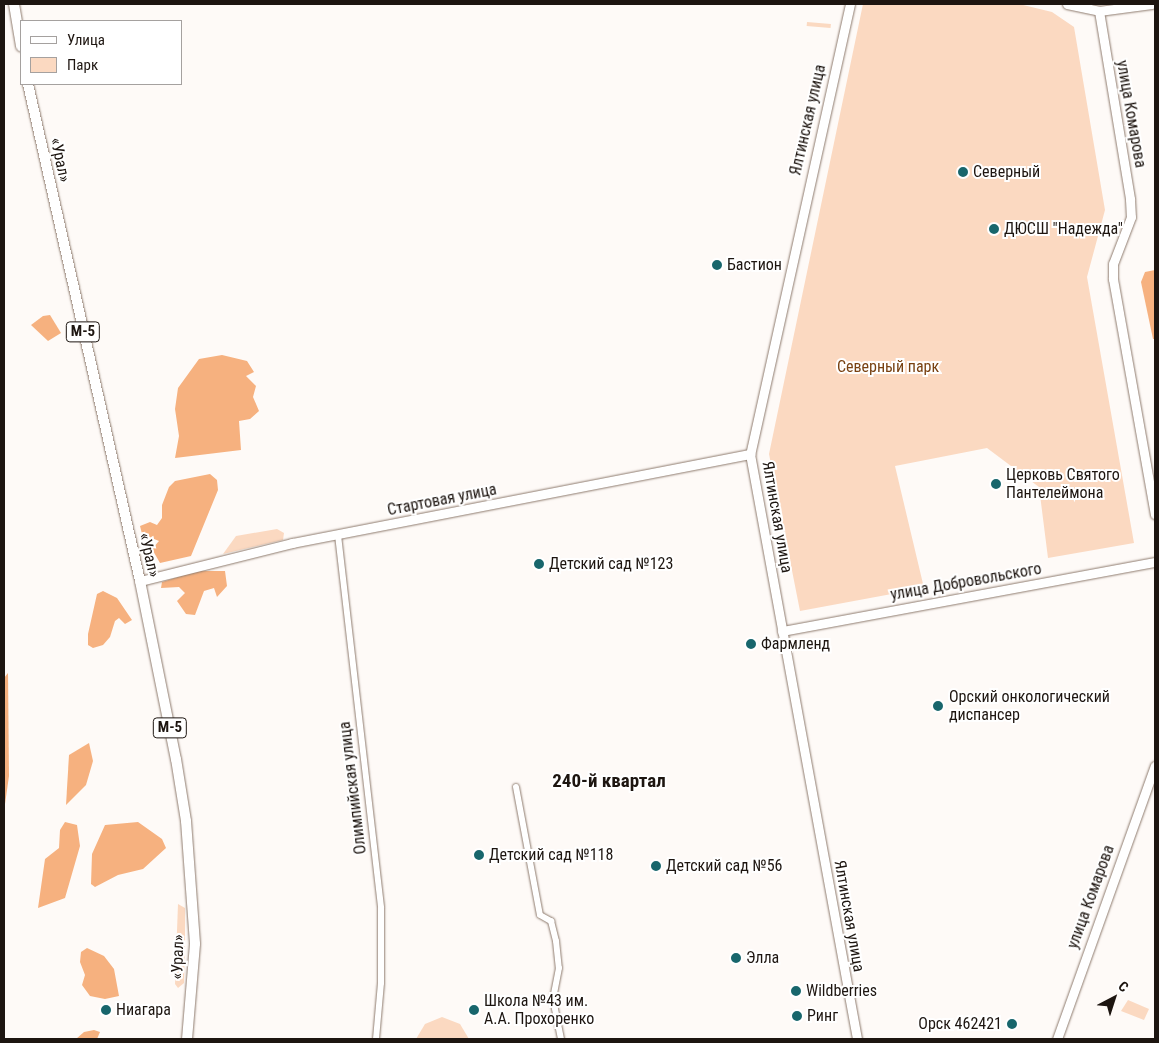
<!DOCTYPE html>
<meta charset="utf-8">
<style>
body{margin:0}
#map{position:relative;width:1159px;height:1043px;overflow:hidden;background:#fefaf7;font-family:"Roboto Condensed",sans-serif}
div>[style]{position:absolute}
[style*='--x']{left:calc(var(--x)*1px);top:calc(var(--y)*1px);width:calc(var(--w)*1px);rotate:calc(var(--a)*1deg)}
.green>*{inset:0;background:#fbd9c1;transform-origin:0 0}
.forest>*{inset:0;background:#f6b17f}
.roads{filter:drop-shadow(0 0 1px #8e7b6e) drop-shadow(0 0 1px #8e7b6e)}
.street>*{height:6px;margin:-3px;padding:0 3px;transform-origin:3px;border-radius:3px;background:#fff}
.secondary>*{height:9px;margin:-4.5px;padding:0 4.5px;transform-origin:4.5px;border-radius:4.5px;background:#fff}
.primary>*{height:10px;margin:-5px;padding:0 5px;transform-origin:5px;border-radius:5px;background:#fff}
.dots>*{width:14px;height:14px;translate:-50% -50%;box-sizing:border-box;border:2px solid #fff;border-radius:50%}
span{translate:-50% -50%;white-space:nowrap;text-align:center;line-height:1.15;-webkit-text-stroke:4px #fff;paint-order:stroke}
.shield-label span{padding:1px 4px;background:#fff;border:1px solid;border-radius:4px;-webkit-text-stroke-width:0}
.shield-label{font-size:15px;color:#1d1510;font-weight:700}
.street-label{font-size:16px;color:#1d1510}
.poi-label{font-size:16px;color:#1d1510}
.left{translate:0 -50%;text-align:left}
.right{translate:-100% -50%;text-align:right}
.park-label{font-size:16px;color:#784111}
.quarter-label{font-size:19px;color:#1d1510;font-weight:700}
.frame{position:absolute;inset:0;border:5px solid #1d1510;pointer-events:none}
.legend{position:absolute;left:20px;top:20px;width:162px;height:65px;box-sizing:border-box;background:#fff;border:1px solid #a5a19f;margin:0;padding:6px 9px;list-style:none;font-size:15px;color:#1d1510}
.legend li{display:flex;align-items:center;gap:10px;height:25px}
.legend b{width:25px;border:1px solid #a5a19f}
.north{position:absolute;left:1089px;top:973px;width:50px;height:50px;-webkit-text-stroke:4px #fff;paint-order:stroke;rotate:40deg;font-size:14px;font-weight:700;line-height:20px;text-align:center;color:#1d1510}
.north::after{content:'';display:block;margin:auto;width:18px;height:22px;background:#1d1510;clip-path:polygon(50% 0,100% 100%,50% 72%,0 100%)}
</style>
<div id="map">
<div class="green">
<div style="clip-path:polygon(863px 4px,1019px 4px,1052px 12px,1074px 27px,1105px 210px,1087px 277px,1134px 543px,1048px 558px,1039px 487px,987px 448px,895px 466px,924px 588px,800px 611px,769px 454px)"></div>
<div style="left:807px;top:22px;width:24px;height:4px;rotate:5deg"></div>
<div style="clip-path:polygon(277px 529px,284px 533px,283px 540px,223px 554px,236px 536px)"></div>
<div style="clip-path:polygon(178px 904px,185px 908px,185px 945px,184px 983px,178px 988px,175px 984px)"></div>
<div style="clip-path:polygon(1128px 1000px,1149px 1009px,1144px 1020px,1121px 1011px)"></div>
<div style="clip-path:polygon(442px 1017px,460px 1024px,469px 1039px,416px 1039px,425px 1024px)"></div>
</div>
<div class="forest">
<div style="clip-path:polygon(1155px 270px,1155px 339px,1153px 339px,1141px 282px,1145px 272px)"></div>
<div style="clip-path:polygon(50px 315px,61px 333px,48px 341px,31px 325px,43px 316px)"></div>
<div style="clip-path:polygon(222px 355px,247px 361px,254px 372px,246px 376px,256px 386px,253px 397px,259px 411px,250px 419px,239px 421px,241px 450px,175px 458px,179px 436px,175px 409px,178px 388px,199px 359px)"></div>
<div style="clip-path:polygon(210px 474px,217px 480px,218px 490px,191px 556px,160px 563px,152px 549px,159px 541px,142px 534px,140px 526px,150px 522px,157px 525px,162px 518px,162px 505px,169px 487px,175px 481px)"></div>
<div style="clip-path:polygon(197px 571px,225px 571px,227px 586px,217px 597px,214px 588px,204px 591px,195px 615px,186px 614px,177px 601px,185px 593px,179px 587px,161px 588px,162px 582px)"></div>
<div style="clip-path:polygon(103px 591px,117px 598px,132px 620px,125px 624px,119px 618px,115px 621px,110px 637px,103px 645px,93px 648px,88px 645px,88px 634px,97px 594px)"></div>
<div style="clip-path:polygon(8px 673px,9px 776px,4px 811px,4px 678px)"></div>
<div style="clip-path:polygon(89px 743px,93px 761px,86px 785px,66px 805px,69px 755px)"></div>
<div style="clip-path:polygon(65px 822px,77px 825px,80px 846px,65px 898px,38px 908px,45px 859px,59px 848px,60px 830px)"></div>
<div style="clip-path:polygon(138px 822px,162px 839px,166px 848px,143px 869px,118px 875px,95px 887px,91px 884px,92px 854px,105px 825px)"></div>
<div style="clip-path:polygon(87px 948px,104px 956px,114px 969px,119px 996px,105px 999px,90px 996px,82px 985px,85px 975px,80px 962px,81px 952px)"></div>
<div style="clip-path:polygon(94px 1030px,100px 1032px,97px 1039px,76px 1039px,84px 1032px)"></div>
</div>
<div class="roads">
<div class="street">
<div style="--x:338;--y:535;--w:375;--a:83.4"></div>
<div style="--x:381;--y:908;--w:75;--a:90"></div>
<div style="--x:381;--y:983;--w:56;--a:95.1"></div>
<div style="--x:516;--y:787;--w:130;--a:79.4"></div>
<div style="--x:540;--y:915;--w:13;--a:29"></div>
<div style="--x:551;--y:921;--w:21;--a:76"></div>
<div style="--x:556;--y:941;--w:27;--a:84"></div>
<div style="--x:559;--y:968;--w:32;--a:101"></div>
<div style="--x:553;--y:999;--w:41;--a:78.7"></div>
</div>
<div class="secondary">
<div style="--x:850;--y:4;--w:461;--a:102.5"></div>
<div style="--x:750;--y:454;--w:595;--a:79.63"></div>
<div style="--x:1067;--y:4;--w:33;--a:12"></div>
<div style="--x:1099;--y:11;--w:53;--a:-7.5"></div>
<div style="--x:1099;--y:11;--w:191;--a:80.6"></div>
<div style="--x:1130;--y:199;--w:18;--a:87"></div>
<div style="--x:1131;--y:217;--w:50;--a:111"></div>
<div style="--x:1113;--y:264;--w:15;--a:90"></div>
<div style="--x:1113;--y:279;--w:239;--a:79.9"></div>
<div style="--x:140;--y:581;--w:157;--a:-14"></div>
<div style="--x:292;--y:543;--w:467;--a:-11"></div>
<div style="--x:782;--y:631;--w:379;--a:-10.5"></div>
<div style="--x:1057;--y:1039;--w:290;--a:-70.3"></div>
</div>
<div class="primary">
<div style="--x:14;--y:4;--w:43;--a:80.5"></div>
<div style="--x:28;--y:84;--w:509;--a:77.3"></div>
<div style="--x:140;--y:581;--w:182;--a:78.6"></div>
<div style="--x:176;--y:759;--w:63;--a:80.8"></div>
<div style="--x:186;--y:821;--w:123;--a:85.8"></div>
<div style="--x:195;--y:944;--w:95;--a:94.8"></div>
</div>
</div>
<div class="dots">
<div style="left:963px;top:172px;background:#18666c"></div>
<div style="left:994px;top:229px;background:#18666c"></div>
<div style="left:717px;top:265px;background:#18666c"></div>
<div style="left:996px;top:484px;background:#18666c"></div>
<div style="left:539px;top:564px;background:#18666c"></div>
<div style="left:751px;top:644px;background:#18666c"></div>
<div style="left:938px;top:706px;background:#18666c"></div>
<div style="left:479px;top:855px;background:#18666c"></div>
<div style="left:656px;top:866px;background:#18666c"></div>
<div style="left:736px;top:958px;background:#18666c"></div>
<div style="left:796px;top:991px;background:#18666c"></div>
<div style="left:106px;top:1010px;background:#18666c"></div>
<div style="left:474px;top:1010px;background:#18666c"></div>
<div style="left:797px;top:1016px;background:#18666c"></div>
<div style="left:1012px;top:1024px;background:#18666c"></div>
</div>
<div class="shield-label">
<span style="left:83px;top:332px">М-5</span>
<span style="left:170px;top:728px">М-5</span>
</div>
<div class="street-label">
<span style="left:1131px;top:114px;rotate:80deg">улица Комарова</span>
<span style="left:808px;top:120px;rotate:-77deg">Ялтинская улица</span>
<span style="left:60px;top:160px;rotate:78deg">«Урал»</span>
<span style="left:442px;top:500px;rotate:-11deg">Стартовая улица</span>
<span style="left:777px;top:517px;rotate:80deg">Ялтинская улица</span>
<span style="left:149px;top:555px;rotate:77deg">«Урал»</span>
<span style="left:966px;top:582px;rotate:-10deg">улица Добровольского</span>
<span style="left:353px;top:788px;rotate:-97deg">Олимпийская улица</span>
<span style="left:1091px;top:897px;rotate:-70deg">улица Комарова</span>
<span style="left:849px;top:916px;rotate:80deg">Ялтинская улица</span>
<span style="left:178px;top:957px;rotate:-88deg">«Урал»</span>
</div>
<div class="poi-label">
<span class="left" style="left:973px;top:172px">Северный</span>
<span class="left" style="left:1004px;top:229px">ДЮСШ "Надежда"</span>
<span class="left" style="left:727px;top:265px">Бастион</span>
<span class="left" style="left:1006px;top:484px">Церковь Святого<br>Пантелеймона</span>
<span class="left" style="left:549px;top:564px">Детский сад №123</span>
<span class="left" style="left:761px;top:644px">Фармленд</span>
<span class="left" style="left:949px;top:706px">Орский онкологический<br>диспансер</span>
<span class="left" style="left:489px;top:855px">Детский сад №118</span>
<span class="left" style="left:666px;top:866px">Детский сад №56</span>
<span class="left" style="left:746px;top:958px">Элла</span>
<span class="left" style="left:806px;top:991px">Wildberries</span>
<span class="left" style="left:484px;top:1010px">Школа №43 им.<br>А.А. Прохоренко</span>
<span class="left" style="left:116px;top:1010px">Ниагара</span>
<span class="left" style="left:807px;top:1016px">Ринг</span>
<span class="right" style="left:1002px;top:1024px">Орск 462421</span>
</div>
<div class="park-label">
<span style="left:888px;top:367px">Северный парк</span>
</div>
<div class="quarter-label">
<span style="left:609px;top:781px">240-й квартал</span>
</div>
<div class="frame"></div>
<ul class="legend">
<li><b style="height:6px;background:#fff"></b>Улица</li>
<li><b style="height:14px;background:#fbd9c1"></b>Парк</li>
</ul>
<div class="north">С</div>
</div>
